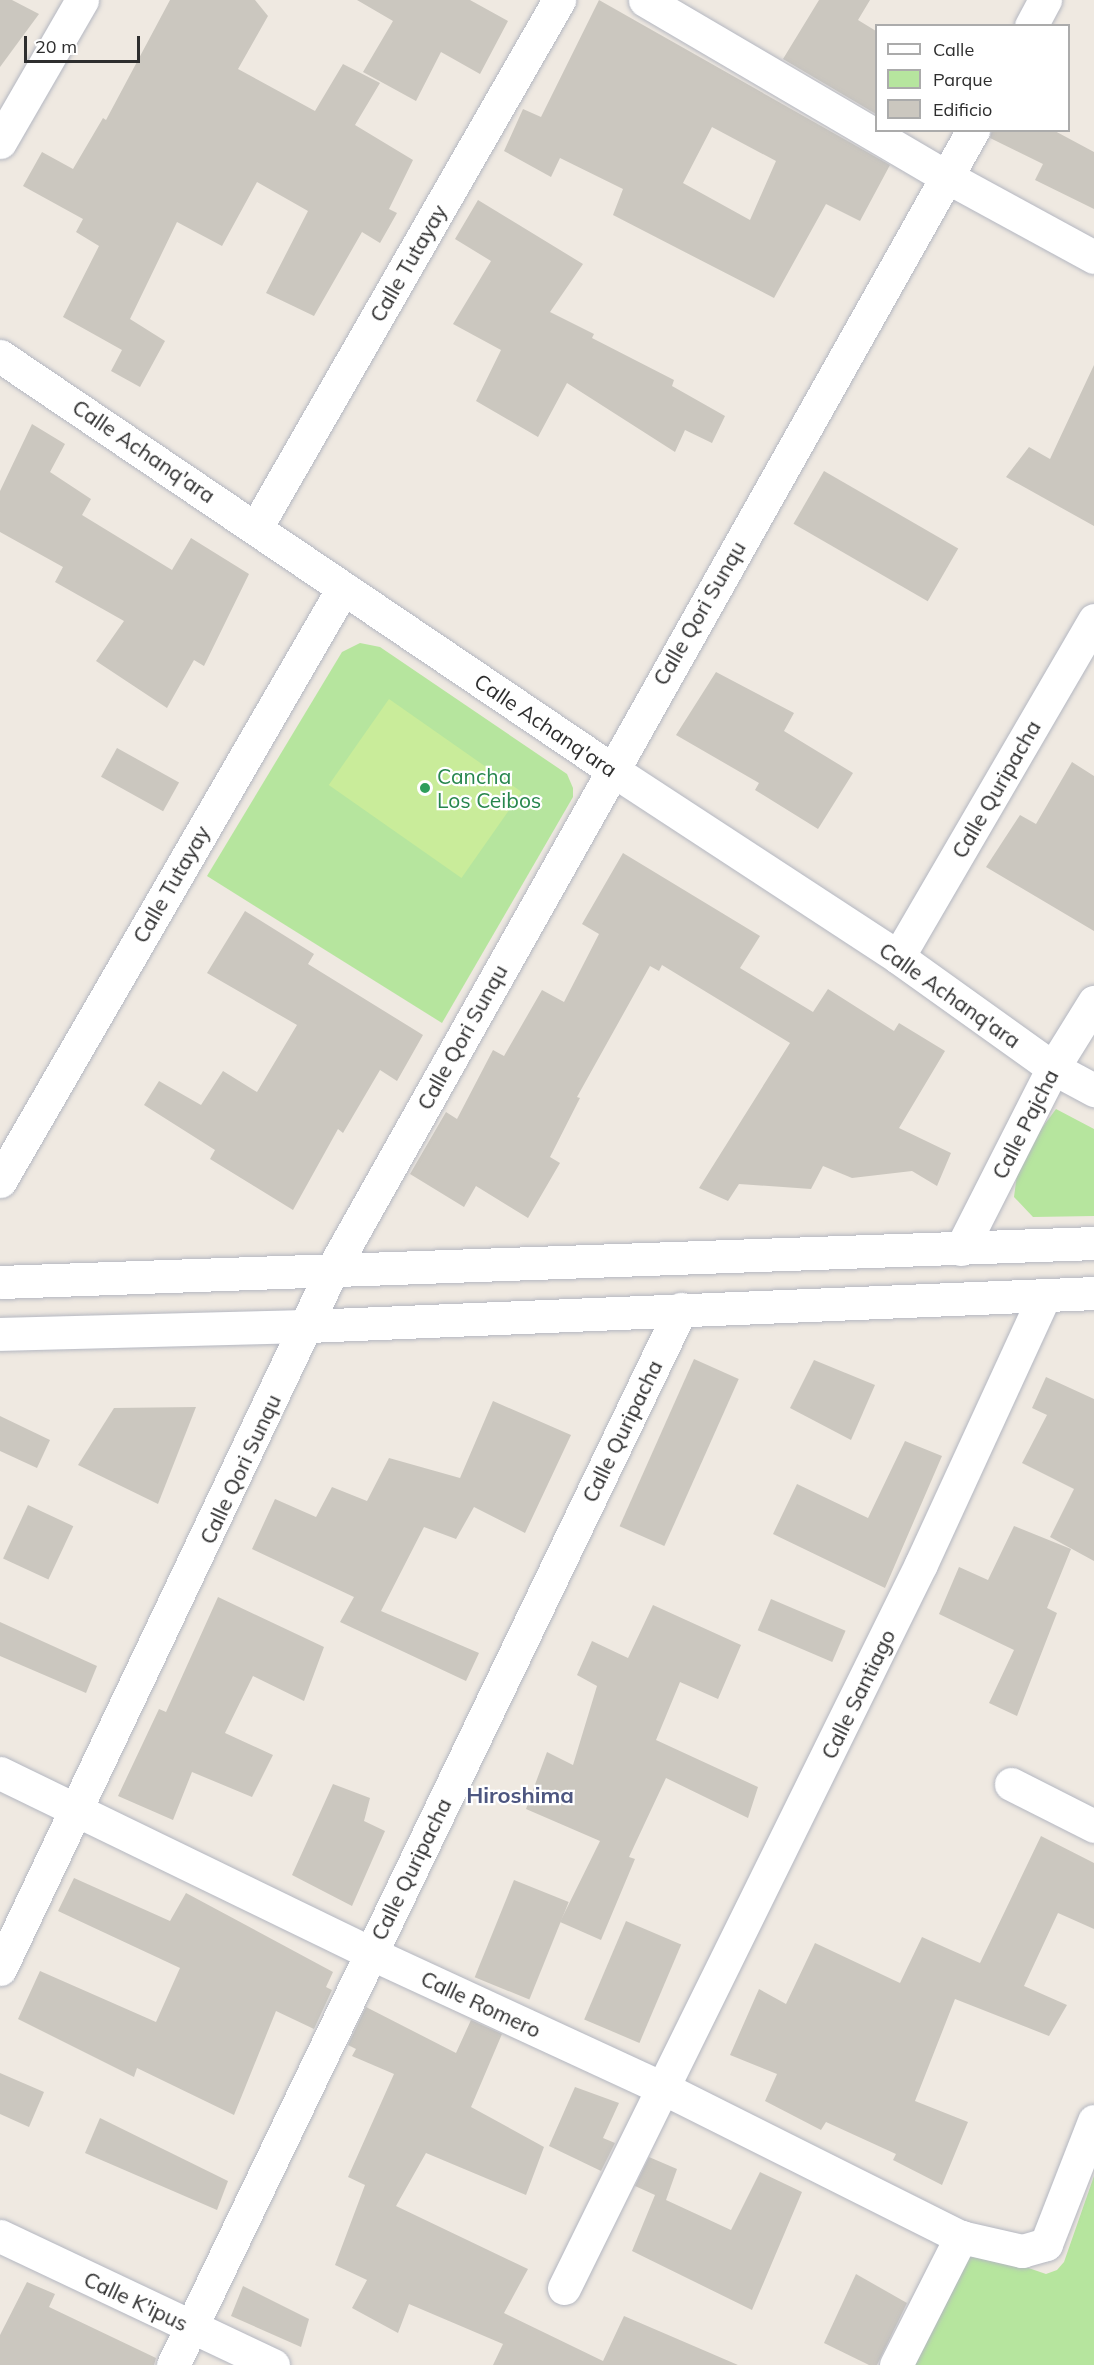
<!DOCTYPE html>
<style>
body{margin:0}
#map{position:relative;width:1094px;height:2365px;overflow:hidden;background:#efe9e1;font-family:Mulish,sans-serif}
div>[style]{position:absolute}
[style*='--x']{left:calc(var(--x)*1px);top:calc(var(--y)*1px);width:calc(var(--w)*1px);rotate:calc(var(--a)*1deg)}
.green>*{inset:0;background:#b6e59e}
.pitch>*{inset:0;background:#c9ec9a;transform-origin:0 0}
.building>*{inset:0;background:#cbc7bf;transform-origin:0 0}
.roads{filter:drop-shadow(0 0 2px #b4b7c1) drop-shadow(0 0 2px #b4b7c1)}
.minor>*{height:33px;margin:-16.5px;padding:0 16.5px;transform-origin:16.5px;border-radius:16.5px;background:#fff}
.secondary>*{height:33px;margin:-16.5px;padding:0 16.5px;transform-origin:16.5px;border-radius:16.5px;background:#fff}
.dots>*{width:16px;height:16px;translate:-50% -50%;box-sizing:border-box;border:3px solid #fff;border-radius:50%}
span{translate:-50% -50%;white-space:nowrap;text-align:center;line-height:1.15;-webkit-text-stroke:4.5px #fff;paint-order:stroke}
.street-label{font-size:21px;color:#2e2e2e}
.leisure-label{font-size:21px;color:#27864d}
.left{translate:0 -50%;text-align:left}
.neighbourhood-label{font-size:22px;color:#4d5680;font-weight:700}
.legend{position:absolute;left:875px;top:24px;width:195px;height:108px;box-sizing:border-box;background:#fff;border:2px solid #ababab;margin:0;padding:8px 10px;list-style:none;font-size:18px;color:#2e2e2e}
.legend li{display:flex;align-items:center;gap:12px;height:30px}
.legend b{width:30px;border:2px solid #ababab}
.scale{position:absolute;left:24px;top:36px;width:116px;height:27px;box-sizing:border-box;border:3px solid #2e2e2e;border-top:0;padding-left:8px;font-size:18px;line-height:21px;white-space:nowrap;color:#2e2e2e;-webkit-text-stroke:4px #fff;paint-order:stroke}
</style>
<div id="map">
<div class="green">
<div style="clip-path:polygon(360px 643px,380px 647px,567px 774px,573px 788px,573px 797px,442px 1023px,207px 876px,342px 652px)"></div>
<div style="clip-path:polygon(1056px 1109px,1094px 1129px,1094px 1216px,1033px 1217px,1014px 1197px,1019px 1159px)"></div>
<div style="clip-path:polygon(1094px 2176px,1094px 2365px,908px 2365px,966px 2258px,985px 2253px,1046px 2274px,1057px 2270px,1064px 2262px)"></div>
</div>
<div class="pitch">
<div style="left:389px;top:699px;width:162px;height:105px;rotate:35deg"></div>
</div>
<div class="building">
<div style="clip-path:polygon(0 0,12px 0,39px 14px,0 67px)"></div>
<div style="clip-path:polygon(170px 0,255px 0,268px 16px,238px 69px,315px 111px,343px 64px,380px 83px,355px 125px,413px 160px,389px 209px,397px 213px,380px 243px,362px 232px,314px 316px,266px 293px,308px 211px,257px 182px,222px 246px,177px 222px,130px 319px,165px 341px,140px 387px,111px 371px,122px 350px,63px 317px,99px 246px,76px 232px,83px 219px,23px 186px,42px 152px,73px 169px,103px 118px,106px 120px)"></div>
<div style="clip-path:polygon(357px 0,470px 0,508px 21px,480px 74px,441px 52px,416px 101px,363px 72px,393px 21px)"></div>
<div style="clip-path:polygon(evenodd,599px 0,890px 165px,860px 221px,826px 204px,774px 298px,613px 215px,623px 189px,560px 158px,551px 177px,504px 151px,523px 109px,541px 117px,599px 0,712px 127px,776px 161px,750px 220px,683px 183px,712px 127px)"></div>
<div style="clip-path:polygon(819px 0,870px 0,858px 20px,876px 31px,876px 114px,783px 59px)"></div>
<div style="clip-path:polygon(992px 130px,1053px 130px,1094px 152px,1094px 209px,1035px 180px,1043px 164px,990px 138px)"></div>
<div style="clip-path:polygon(478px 200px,583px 264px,550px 312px,594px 334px,592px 338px,674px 380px,672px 386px,725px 416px,712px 443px,685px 430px,675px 452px,567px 383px,538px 437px,476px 401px,501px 350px,453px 324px,491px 261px,455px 239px)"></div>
<div style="clip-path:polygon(1094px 365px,1094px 526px,1006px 477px,1029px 447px,1050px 459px)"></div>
<div style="clip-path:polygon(32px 424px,65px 444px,50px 472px,91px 499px,82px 515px,172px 570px,191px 538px,249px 574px,204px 666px,194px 660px,167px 708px,96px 661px,124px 621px,55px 582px,63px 567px,0 532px,0 491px)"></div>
<div style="left:824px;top:471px;width:155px;height:61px;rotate:30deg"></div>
<div style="clip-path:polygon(716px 672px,794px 713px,784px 731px,853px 773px,818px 829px,755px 790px,759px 783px,676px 735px)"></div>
<div style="left:117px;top:748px;width:71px;height:33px;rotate:29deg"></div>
<div style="clip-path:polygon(1072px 762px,1094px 776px,1094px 931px,986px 867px,1020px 815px,1036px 824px)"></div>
<div style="clip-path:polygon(623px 853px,760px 936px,740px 968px,813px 1012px,828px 989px,894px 1031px,899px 1023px,945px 1051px,899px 1128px,951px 1153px,937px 1186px,912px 1171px,852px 1178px,823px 1166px,811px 1189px,739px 1184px,728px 1201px,699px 1188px,790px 1043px,662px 965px,659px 971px,650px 966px,577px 1097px,580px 1098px,550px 1157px,560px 1163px,528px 1218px,476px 1186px,464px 1207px,410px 1174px,446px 1112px,457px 1119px,493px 1050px,504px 1056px,542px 990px,564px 1002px,599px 934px,582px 924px)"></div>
<div style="clip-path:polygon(245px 911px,314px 954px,308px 964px,423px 1035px,397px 1081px,380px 1070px,343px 1133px,338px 1129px,293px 1210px,210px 1159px,215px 1150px,144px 1105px,159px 1081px,201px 1105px,223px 1071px,257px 1092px,297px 1025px,207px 973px)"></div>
<div style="left:694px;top:1359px;width:49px;height:183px;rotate:24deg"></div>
<div style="clip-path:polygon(814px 1360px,875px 1385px,851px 1440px,790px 1408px)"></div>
<div style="clip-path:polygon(1046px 1377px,1094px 1399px,1094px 1561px,1050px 1537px,1074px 1489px,1022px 1463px,1047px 1415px,1032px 1408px)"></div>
<div style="clip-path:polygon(493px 1401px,571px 1435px,525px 1533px,474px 1507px,456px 1539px,424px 1527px,381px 1611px,479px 1653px,466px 1681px,340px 1622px,354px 1597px,252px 1549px,275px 1499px,316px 1517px,332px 1487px,367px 1501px,389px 1458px,460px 1478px)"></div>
<div style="clip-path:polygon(196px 1407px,158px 1504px,78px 1465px,114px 1408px)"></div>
<div style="clip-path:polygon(0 1416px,50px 1440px,37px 1468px,0 1451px)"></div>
<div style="clip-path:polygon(905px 1441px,942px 1456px,885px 1588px,773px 1534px,797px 1484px,868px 1518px)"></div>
<div style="left:28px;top:1505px;width:50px;height:59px;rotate:25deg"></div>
<div style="clip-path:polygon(1014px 1526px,1071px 1549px,1047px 1608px,1057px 1613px,1017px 1716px,989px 1703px,1014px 1650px,939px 1614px,959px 1567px,988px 1580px)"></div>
<div style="clip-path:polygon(218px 1597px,324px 1647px,304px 1701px,253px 1676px,225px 1733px,273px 1755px,252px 1797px,192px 1772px,173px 1820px,118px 1796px,159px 1709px,166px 1712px)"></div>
<div style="left:771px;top:1599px;width:81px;height:34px;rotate:23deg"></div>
<div style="clip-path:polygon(653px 1605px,741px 1645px,718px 1699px,680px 1682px,656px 1740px,758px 1787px,748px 1818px,666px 1778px,629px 1857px,635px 1859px,601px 1940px,560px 1922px,600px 1841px,526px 1809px,547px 1752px,573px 1765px,597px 1686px,577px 1675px,592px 1641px,628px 1658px)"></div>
<div style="clip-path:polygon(0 1622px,97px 1666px,86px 1693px,0 1656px)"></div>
<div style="clip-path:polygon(333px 1784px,370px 1798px,364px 1821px,385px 1831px,352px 1906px,292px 1875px)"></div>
<div style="clip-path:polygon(1041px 1836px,1094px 1863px,1094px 1929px,1058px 1913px,1024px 1986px,1067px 2005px,1049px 2036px,955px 1999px,915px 2101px,968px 2122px,942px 2185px,893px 2160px,896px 2154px,826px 2122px,821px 2130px,765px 2101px,777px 2074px,730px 2055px,759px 1989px,786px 2004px,815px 1943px,900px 1983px,922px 1937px,980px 1963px)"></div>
<div style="clip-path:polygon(74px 1878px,170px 1921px,186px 1893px,333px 1972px,326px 1987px,332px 1990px,314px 2029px,276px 2011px,234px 2115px,137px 2068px,134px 2077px,18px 2019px,40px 1971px,156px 2022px,180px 1968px,58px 1911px)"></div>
<div style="left:514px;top:1880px;width:59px;height:105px;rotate:22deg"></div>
<div style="left:626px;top:1921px;width:60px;height:107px;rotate:23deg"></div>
<div style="clip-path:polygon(366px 2007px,456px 2053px,471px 2020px,502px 2034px,471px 2107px,544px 2147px,526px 2195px,426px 2153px,396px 2206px,528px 2269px,504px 2313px,603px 2361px,624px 2316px,738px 2365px,493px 2365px,503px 2344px,409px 2304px,398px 2333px,352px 2308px,367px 2280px,335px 2265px,365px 2185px,348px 2177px,394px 2074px,352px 2056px,356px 2049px,348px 2045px)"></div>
<div style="clip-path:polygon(0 2073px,44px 2092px,29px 2127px,0 2114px)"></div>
<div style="clip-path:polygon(575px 2087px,619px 2103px,603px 2138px,615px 2143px,601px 2171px,549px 2146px)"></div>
<div style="clip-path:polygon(100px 2118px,228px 2181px,217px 2210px,85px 2153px)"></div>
<div style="clip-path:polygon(649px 2157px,677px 2169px,666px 2200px,731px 2230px,760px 2172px,802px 2192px,752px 2310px,632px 2251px,655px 2195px,635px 2186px)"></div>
<div style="clip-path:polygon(856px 2274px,907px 2303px,877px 2365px,869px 2365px,824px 2343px)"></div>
<div style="clip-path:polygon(27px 2282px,55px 2294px,49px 2307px,156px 2358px,154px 2365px,0 2365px,0 2335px)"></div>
<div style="clip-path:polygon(243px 2286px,309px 2319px,301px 2347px,231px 2316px)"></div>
</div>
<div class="roads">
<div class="minor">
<div style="--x:645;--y:0;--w:350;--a:30.4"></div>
<div style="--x:947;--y:177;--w:167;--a:28.6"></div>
<div style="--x:1031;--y:26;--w:30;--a:-62"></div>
<div style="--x:0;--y:142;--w:164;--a:-60"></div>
<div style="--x:0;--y:356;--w:737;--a:34.06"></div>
<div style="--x:611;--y:769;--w:343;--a:33.2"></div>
<div style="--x:898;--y:957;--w:191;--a:35.6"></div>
<div style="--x:1053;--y:1068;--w:47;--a:28.2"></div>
<div style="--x:257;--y:526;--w:607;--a:-60.14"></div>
<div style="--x:898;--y:957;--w:390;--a:-59.8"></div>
<div style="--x:0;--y:1181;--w:685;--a:-59.95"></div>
<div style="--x:961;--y:1249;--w:203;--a:-63.1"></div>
<div style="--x:1053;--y:1068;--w:78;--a:-58.2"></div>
<div style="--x:0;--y:1773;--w:411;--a:25.9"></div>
<div style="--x:370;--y:1953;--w:325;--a:24.8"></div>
<div style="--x:665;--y:2089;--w:331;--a:26.6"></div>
<div style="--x:1011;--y:1784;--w:93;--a:26.8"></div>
<div style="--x:0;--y:1969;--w:774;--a:-64.59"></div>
<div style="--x:332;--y:1270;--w:1308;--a:-60.65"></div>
<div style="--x:0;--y:2236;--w:302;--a:25.3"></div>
<div style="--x:564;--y:2288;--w:807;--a:-63.75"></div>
<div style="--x:921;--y:1564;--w:295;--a:-65.3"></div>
<div style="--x:173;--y:2365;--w:1172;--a:-64.31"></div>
<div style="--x:896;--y:2365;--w:144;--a:-63.1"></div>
<div style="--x:961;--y:2237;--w:63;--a:12.9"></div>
<div style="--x:1022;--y:2251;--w:25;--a:-16"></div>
<div style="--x:1046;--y:2244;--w:132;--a:-68.7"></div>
</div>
<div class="secondary">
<div style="--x:0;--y:1282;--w:1095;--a:-2.04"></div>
<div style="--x:0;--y:1334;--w:308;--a:-1.5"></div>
<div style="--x:308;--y:1326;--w:787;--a:-2.4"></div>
</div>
</div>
<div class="dots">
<div style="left:425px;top:788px;background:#2e9e5b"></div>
</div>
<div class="street-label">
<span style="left:408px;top:263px;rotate:-60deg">Calle Tutayay</span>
<span style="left:144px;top:451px;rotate:34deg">Calle Achanq'ara</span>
<span style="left:699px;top:613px;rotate:-60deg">Calle Qori Sunqu</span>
<span style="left:546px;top:725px;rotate:34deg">Calle Achanq'ara</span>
<span style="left:996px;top:789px;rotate:-60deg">Calle Quripacha</span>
<span style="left:171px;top:884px;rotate:-60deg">Calle Tutayay</span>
<span style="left:950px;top:995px;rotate:35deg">Calle Achanq'ara</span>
<span style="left:462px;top:1037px;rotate:-61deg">Calle Qori Sunqu</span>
<span style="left:1025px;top:1124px;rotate:-63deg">Calle Pajcha</span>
<span style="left:622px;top:1431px;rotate:-64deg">Calle Quripacha</span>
<span style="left:240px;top:1469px;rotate:-65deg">Calle Qori Sunqu</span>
<span style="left:858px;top:1694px;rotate:-64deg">Calle Santiago</span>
<span style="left:411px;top:1869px;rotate:-64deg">Calle Quripacha</span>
<span style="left:481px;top:2004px;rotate:25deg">Calle Romero</span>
<span style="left:136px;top:2301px;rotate:25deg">Calle K'ipus</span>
</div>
<div class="leisure-label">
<span class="left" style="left:437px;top:788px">Cancha<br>Los Ceibos</span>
</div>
<div class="neighbourhood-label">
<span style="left:520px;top:1796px">Hiroshima</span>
</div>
<ul class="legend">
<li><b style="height:8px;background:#fff"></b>Calle</li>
<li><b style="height:16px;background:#b6e59e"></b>Parque</li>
<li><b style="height:16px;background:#cbc7bf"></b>Edificio</li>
</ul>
<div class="scale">20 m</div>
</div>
